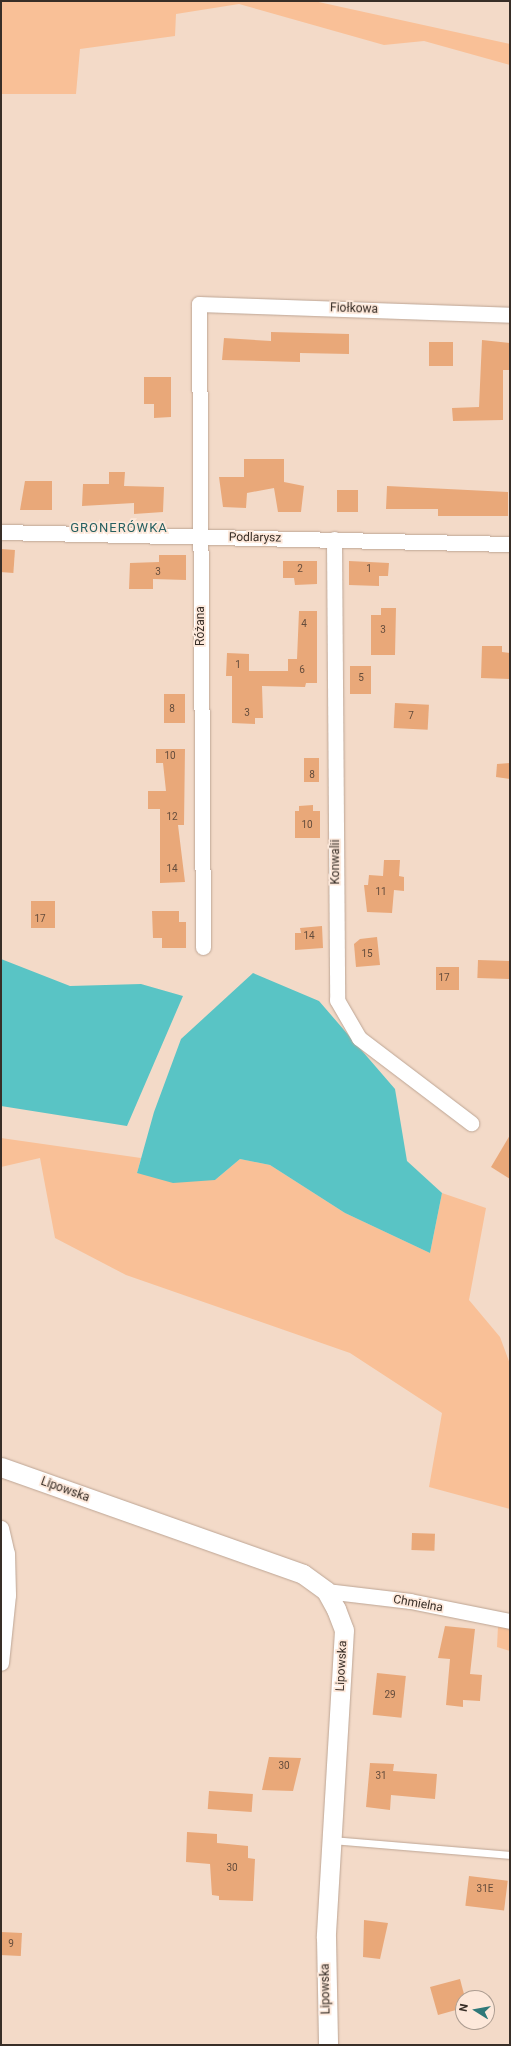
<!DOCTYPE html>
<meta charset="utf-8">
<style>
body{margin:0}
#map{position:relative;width:511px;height:2046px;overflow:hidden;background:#f3dac8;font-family:Roboto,sans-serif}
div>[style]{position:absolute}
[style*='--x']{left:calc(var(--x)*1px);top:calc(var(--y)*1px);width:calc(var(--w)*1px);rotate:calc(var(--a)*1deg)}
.green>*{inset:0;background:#f9c097}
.water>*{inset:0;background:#59c4c5}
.building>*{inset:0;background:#e9a879;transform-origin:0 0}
.roads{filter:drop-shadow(0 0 1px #bda594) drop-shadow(0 0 1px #bda594)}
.service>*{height:7px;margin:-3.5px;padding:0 3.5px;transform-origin:3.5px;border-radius:3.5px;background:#fff}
.minor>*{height:15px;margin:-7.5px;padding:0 7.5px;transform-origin:7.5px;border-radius:7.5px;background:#fff}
.tertiary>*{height:19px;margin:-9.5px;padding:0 9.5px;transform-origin:9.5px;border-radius:9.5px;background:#fff}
span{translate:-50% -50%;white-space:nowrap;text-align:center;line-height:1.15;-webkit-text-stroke:3.5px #fde8da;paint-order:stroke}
.number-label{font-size:10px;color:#644c3c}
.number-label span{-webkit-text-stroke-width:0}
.street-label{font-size:12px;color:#382e27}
.neighbourhood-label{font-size:13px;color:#266061;letter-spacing:1px}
.frame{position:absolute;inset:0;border:2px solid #382e27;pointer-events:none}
.north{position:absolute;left:455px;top:1990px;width:40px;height:40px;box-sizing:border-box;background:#fde8da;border:1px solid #ae9e92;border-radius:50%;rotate:281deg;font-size:11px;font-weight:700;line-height:16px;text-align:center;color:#382e27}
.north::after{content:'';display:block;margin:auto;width:14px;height:18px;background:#2f7979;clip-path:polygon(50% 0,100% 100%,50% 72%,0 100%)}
</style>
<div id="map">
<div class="green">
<div style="clip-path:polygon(1px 1px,314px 1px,510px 44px,510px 65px,424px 41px,384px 45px,239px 4px,176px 14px,175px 36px,80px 49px,76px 94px,1px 94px)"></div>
<div style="clip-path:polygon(1px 1138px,141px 1158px,137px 1173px,215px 1180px,240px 1159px,270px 1165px,345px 1213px,430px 1253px,442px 1193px,486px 1208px,469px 1300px,500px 1337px,510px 1364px,510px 1509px,429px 1487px,442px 1413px,350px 1353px,126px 1275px,55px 1238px,40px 1158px,1px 1167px)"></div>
<div style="clip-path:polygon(498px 1626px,510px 1629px,510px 1651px,497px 1647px)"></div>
</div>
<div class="water">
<div style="clip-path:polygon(1px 959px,70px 986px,141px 984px,183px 996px,127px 1126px,1px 1106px)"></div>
<div style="clip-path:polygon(253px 973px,319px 1001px,395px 1089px,407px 1161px,442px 1193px,430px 1253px,345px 1213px,270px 1165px,240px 1159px,215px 1180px,173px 1183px,137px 1173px,154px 1112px,181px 1039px)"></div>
</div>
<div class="building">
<div style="clip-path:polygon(271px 332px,349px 334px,349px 354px,300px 353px,300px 362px,222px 360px,224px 338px,271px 341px)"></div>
<div style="clip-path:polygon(482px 340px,510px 343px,510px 370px,503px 370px,503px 420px,453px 421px,452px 408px,479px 407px)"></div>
<div style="left:429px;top:342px;width:24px;height:24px"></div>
<div style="clip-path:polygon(144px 377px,171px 377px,171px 417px,154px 418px,154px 404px,144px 404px)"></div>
<div style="clip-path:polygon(244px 459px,284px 459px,284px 482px,304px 486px,301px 512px,278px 512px,274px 488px,247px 493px,246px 508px,223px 507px,219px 477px,244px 477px)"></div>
<div style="clip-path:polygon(109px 472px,125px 472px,124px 486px,164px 487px,163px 512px,134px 514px,134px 503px,82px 506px,83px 484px,109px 484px)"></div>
<div style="clip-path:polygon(25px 481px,52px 481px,52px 510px,20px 510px)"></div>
<div style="clip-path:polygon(387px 486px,508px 492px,508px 516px,438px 516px,438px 509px,386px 509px)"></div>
<div style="left:337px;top:490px;width:21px;height:22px"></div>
<div style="left:1px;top:549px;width:14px;height:23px;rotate:4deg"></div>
<div style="clip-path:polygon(159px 555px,186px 555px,186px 580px,153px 579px,153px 589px,129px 589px,130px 563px,159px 562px)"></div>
<div style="clip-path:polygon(283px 561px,317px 561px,317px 584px,295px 585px,294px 578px,283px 578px)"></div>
<div style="clip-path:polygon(349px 561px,389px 563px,388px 576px,379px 576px,379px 586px,349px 585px)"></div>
<div style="clip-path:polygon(381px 608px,396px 608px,395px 655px,371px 655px,371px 615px,381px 615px)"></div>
<div style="clip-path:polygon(299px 611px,317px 611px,317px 683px,306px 683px,305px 687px,262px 686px,263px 718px,255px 718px,255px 724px,232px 723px,232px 676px,226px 676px,227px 653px,249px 654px,249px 671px,288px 671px,288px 659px,297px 659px)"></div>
<div style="clip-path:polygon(482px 646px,502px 646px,502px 652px,510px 653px,510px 679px,481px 678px)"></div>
<div style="left:350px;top:666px;width:21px;height:28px"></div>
<div style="left:164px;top:694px;width:21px;height:29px"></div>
<div style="left:395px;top:703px;width:34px;height:25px;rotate:3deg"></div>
<div style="clip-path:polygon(156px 749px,185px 749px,184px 825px,178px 825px,185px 882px,160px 883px,160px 809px,148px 809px,148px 791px,166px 791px,163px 763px,156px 763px)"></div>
<div style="left:304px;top:758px;width:15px;height:24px"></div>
<div style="clip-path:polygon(510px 763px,510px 779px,496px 777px,497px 764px)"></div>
<div style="clip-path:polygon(313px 805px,313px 811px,320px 811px,320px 838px,295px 838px,295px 811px,299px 811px,299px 806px)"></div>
<div style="clip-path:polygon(384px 860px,400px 860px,399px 876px,404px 877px,404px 891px,394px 890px,392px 913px,367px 912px,364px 885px,368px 885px,369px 875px,383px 876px)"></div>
<div style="left:55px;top:901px;width:27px;height:24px;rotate:90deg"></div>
<div style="clip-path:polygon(152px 911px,179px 911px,179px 922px,186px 922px,186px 948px,162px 948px,162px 938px,153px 938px)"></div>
<div style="clip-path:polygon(322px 926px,323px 948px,295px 950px,295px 933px,301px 933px,300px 928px)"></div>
<div style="clip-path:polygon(377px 937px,380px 965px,356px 967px,354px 944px,360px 939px)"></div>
<div style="left:478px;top:960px;width:32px;height:18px;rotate:2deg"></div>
<div style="left:436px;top:967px;width:23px;height:23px"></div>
<div style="clip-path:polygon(510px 1135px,510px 1179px,491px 1167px)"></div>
<div style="left:412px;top:1533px;width:23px;height:17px;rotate:2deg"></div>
<div style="clip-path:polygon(445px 1626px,475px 1629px,470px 1674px,482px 1675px,480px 1701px,463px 1700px,463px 1707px,446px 1705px,450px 1659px,438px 1658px)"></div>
<div style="left:377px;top:1673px;width:29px;height:42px;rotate:6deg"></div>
<div style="clip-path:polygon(269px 1757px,301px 1758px,293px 1791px,262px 1790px)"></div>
<div style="clip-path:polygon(370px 1763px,394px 1764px,393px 1771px,437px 1774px,435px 1799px,391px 1795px,390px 1810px,366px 1807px)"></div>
<div style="left:209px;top:1791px;width:44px;height:18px;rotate:4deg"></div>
<div style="clip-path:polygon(187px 1832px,217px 1834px,217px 1843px,248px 1846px,248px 1858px,255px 1859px,253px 1901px,219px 1900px,219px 1896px,212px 1895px,210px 1864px,186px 1862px)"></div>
<div style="left:469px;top:1876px;width:39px;height:30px;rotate:7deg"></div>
<div style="clip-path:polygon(364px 1920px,388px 1923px,380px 1959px,363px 1957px)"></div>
<div style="left:1px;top:1932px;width:21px;height:23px;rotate:3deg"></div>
<div style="clip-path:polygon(460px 1979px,465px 1998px,463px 2008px,438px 2015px,430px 1987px)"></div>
</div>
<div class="roads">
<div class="service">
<div style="--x:332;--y:1840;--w:179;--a:4.8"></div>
</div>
<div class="minor">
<div style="--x:1;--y:532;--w:509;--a:1.35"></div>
<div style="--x:334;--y:539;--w:461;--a:89.6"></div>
<div style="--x:337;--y:1000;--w:44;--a:59.9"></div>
<div style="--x:359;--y:1038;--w:141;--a:37.2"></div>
<div style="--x:203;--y:947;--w:643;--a:-90.36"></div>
<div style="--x:199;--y:304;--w:311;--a:2"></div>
<div style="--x:1;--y:1528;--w:26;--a:77"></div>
<div style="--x:7;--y:1553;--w:42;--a:88.6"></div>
<div style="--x:8;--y:1595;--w:68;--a:95.9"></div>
<div style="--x:326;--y:1591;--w:85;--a:6.8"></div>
<div style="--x:410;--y:1601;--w:102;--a:11.3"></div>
</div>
<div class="tertiary">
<div style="--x:1;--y:1467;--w:320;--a:19.5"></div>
<div style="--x:303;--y:1574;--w:29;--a:36"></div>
<div style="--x:326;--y:1591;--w:21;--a:61"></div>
<div style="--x:336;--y:1609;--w:22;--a:69"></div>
<div style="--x:344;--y:1630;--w:308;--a:93.4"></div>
<div style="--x:326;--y:1937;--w:108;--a:88.9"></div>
</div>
</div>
<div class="number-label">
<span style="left:300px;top:569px">2</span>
<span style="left:369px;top:569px">1</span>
<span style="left:158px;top:572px">3</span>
<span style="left:304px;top:624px">4</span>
<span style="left:383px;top:630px">3</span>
<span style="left:238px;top:665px">1</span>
<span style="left:302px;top:670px">6</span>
<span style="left:361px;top:678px">5</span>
<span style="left:172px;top:709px">8</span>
<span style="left:247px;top:713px">3</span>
<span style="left:411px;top:716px">7</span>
<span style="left:170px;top:756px">10</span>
<span style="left:312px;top:775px">8</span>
<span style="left:172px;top:817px">12</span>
<span style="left:307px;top:825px">10</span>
<span style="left:172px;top:869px">14</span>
<span style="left:381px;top:892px">11</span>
<span style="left:40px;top:919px">17</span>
<span style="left:309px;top:936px">14</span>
<span style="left:367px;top:954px">15</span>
<span style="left:444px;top:978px">17</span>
<span style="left:390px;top:1695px">29</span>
<span style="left:284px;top:1766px">30</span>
<span style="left:381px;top:1776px">31</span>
<span style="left:232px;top:1868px">30</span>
<span style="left:485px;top:1889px">31E</span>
<span style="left:11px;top:1944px">9</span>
</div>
<div class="street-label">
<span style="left:354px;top:309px;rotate:2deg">Fiołkowa</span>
<span style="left:255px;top:538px;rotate:1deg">Podlarysz</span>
<span style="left:201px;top:626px;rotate:-90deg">Różana</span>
<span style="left:336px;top:862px;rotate:-90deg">Konwalii</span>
<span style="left:65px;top:1490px;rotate:20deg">Lipowska</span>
<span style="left:418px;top:1604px;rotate:10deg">Chmielna</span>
<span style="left:342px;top:1666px;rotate:-87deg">Lipowska</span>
<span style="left:326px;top:1989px;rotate:-91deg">Lipowska</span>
</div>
<div class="neighbourhood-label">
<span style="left:119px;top:528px">GRONERÓWKA</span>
</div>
<div class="frame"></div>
<div class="north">N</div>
</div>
